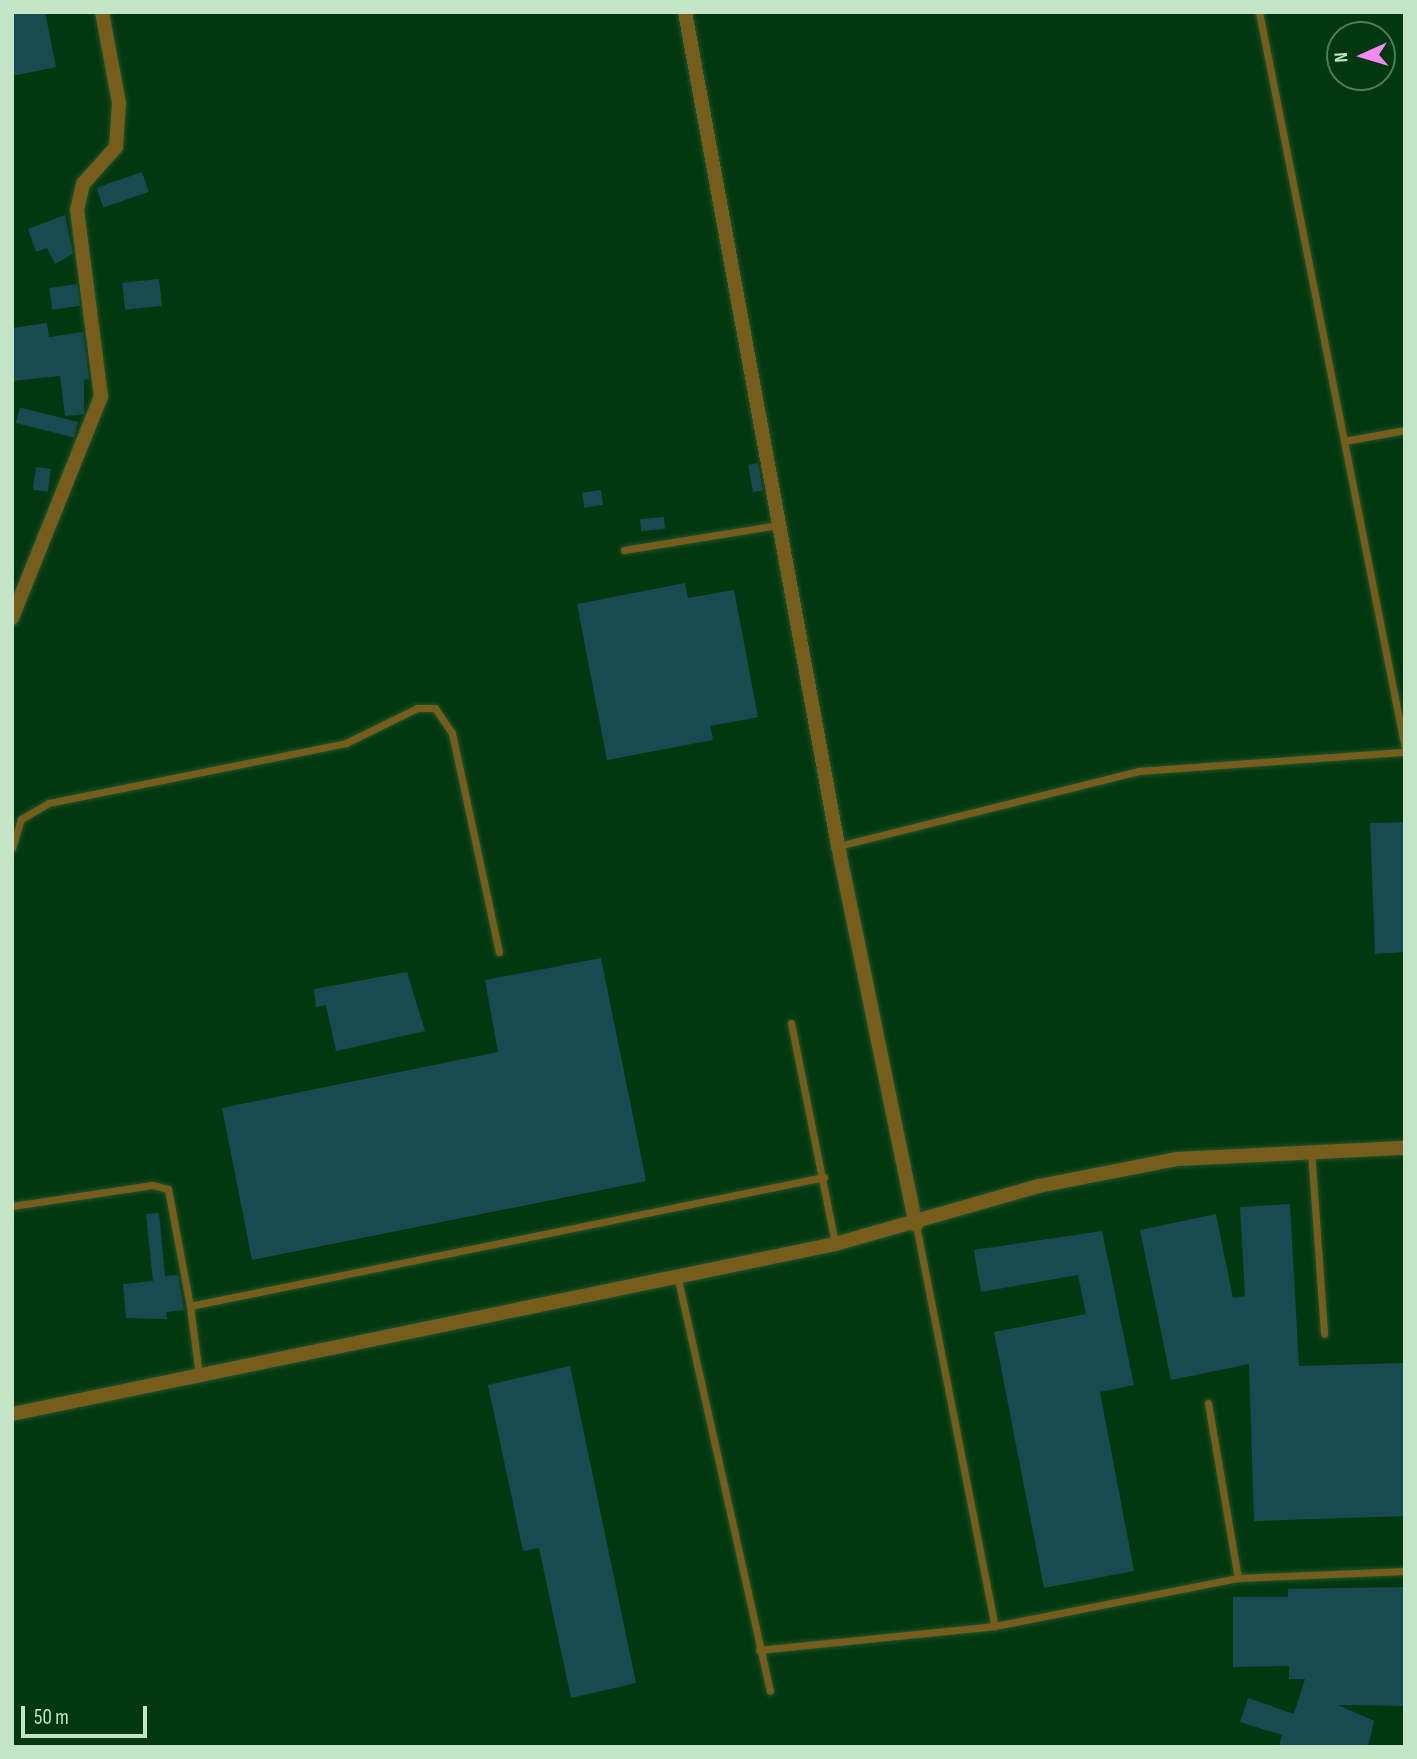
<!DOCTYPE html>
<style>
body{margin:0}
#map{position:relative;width:1417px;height:1759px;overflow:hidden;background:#02380f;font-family:"Sofia Sans Condensed",sans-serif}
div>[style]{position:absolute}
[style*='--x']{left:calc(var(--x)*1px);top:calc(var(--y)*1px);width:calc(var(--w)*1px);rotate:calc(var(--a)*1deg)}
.building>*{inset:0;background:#184b51;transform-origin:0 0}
.roads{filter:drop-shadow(0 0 2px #21542c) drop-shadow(0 0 2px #21542c)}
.lane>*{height:7px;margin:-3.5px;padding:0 3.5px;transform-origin:3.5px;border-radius:3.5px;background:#775d1c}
.street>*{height:14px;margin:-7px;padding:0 7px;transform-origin:7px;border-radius:7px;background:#775d1c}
span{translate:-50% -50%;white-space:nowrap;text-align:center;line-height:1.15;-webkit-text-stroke:5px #02380f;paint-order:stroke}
.frame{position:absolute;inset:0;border:14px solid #c3e4c5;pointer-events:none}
.north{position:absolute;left:1326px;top:21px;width:70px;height:70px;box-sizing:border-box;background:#02380f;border:2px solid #4f7d58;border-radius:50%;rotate:266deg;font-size:19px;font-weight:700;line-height:28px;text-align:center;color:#c3e4c5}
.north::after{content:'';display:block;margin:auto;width:24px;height:32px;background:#f28af3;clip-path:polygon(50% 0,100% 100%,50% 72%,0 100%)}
.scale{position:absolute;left:21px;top:1706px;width:126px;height:32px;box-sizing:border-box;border:4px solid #c3e4c5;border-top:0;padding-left:9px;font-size:21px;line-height:24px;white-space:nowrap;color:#c3e4c5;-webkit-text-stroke:5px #02380f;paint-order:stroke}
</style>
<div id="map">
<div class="building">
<div style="clip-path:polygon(12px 12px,45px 12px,56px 67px,12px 76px)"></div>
<div style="left:142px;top:172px;width:21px;height:48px;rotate:71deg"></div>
<div style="clip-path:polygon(65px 215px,73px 254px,55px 264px,47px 248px,36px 252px,28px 229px)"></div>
<div style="left:159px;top:279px;width:27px;height:37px;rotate:84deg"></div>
<div style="left:77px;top:284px;width:22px;height:28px;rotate:82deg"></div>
<div style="clip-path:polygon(47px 323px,49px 337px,83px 332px,89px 379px,84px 380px,84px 414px,65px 416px,60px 376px,12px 381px,12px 328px)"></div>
<div style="left:78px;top:422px;width:16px;height:60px;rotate:104deg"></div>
<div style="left:758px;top:463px;width:28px;height:10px;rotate:80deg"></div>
<div style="left:36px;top:467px;width:15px;height:23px;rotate:8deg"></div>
<div style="left:601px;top:490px;width:15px;height:19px;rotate:82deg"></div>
<div style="left:664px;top:517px;width:12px;height:24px;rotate:85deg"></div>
<div style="clip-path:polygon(685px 583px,688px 598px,734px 590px,758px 717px,710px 726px,713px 740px,607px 760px,577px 604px)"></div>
<div style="clip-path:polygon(1405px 822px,1405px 952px,1375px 954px,1370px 823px)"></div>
<div style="clip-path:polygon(601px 958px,646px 1181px,252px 1260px,222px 1108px,498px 1052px,485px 980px)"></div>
<div style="clip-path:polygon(407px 972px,425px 1031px,336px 1051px,326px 1005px,316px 1007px,314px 989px)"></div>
<div style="clip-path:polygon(1290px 1204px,1299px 1366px,1405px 1363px,1405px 1516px,1254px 1521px,1249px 1364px,1171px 1380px,1140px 1230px,1216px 1214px,1233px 1298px,1245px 1296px,1240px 1207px)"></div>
<div style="clip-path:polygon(159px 1213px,165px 1276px,178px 1275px,184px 1310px,166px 1312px,167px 1319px,126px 1318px,123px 1284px,153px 1281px,146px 1214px)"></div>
<div style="clip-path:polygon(1102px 1231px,1134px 1385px,1100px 1392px,1134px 1571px,1044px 1588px,994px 1332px,1086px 1314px,1078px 1275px,981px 1292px,974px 1250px)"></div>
<div style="clip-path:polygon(570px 1366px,636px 1683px,571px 1698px,539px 1548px,523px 1551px,488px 1385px)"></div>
<div style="clip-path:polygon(1405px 1587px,1405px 1706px,1338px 1705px,1374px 1721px,1368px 1747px,1279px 1747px,1282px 1735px,1240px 1722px,1248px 1698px,1294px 1714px,1305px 1679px,1289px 1679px,1289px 1666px,1233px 1667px,1233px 1597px,1288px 1597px,1288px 1589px)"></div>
</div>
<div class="roads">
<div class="lane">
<div style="--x:1259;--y:12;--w:751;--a:78.79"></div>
<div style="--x:1344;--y:441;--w:62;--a:-10.2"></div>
<div style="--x:624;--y:550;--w:157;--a:-9.2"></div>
<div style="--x:838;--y:846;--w:309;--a:-14"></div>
<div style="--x:1138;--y:771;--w:268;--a:-4.1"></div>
<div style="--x:12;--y:848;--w:30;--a:-73"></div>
<div style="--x:21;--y:819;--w:32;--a:-30"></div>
<div style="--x:49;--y:803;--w:303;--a:-11.4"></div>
<div style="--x:346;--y:743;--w:79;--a:-26.2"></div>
<div style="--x:417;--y:708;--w:18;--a:0"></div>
<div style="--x:435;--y:708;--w:30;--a:56"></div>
<div style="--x:452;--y:733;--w:224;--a:77.9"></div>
<div style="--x:791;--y:1023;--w:224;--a:78.7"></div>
<div style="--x:1311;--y:1151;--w:183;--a:85.9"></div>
<div style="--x:12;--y:1206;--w:142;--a:-8.5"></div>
<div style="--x:152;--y:1185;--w:16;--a:14"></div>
<div style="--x:168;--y:1189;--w:119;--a:79.4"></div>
<div style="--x:190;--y:1306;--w:647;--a:-11.5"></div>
<div style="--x:916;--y:1225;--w:409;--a:78.9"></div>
<div style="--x:677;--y:1275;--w:426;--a:77.4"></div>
<div style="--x:190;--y:1306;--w:70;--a:82.6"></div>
<div style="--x:1208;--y:1403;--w:178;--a:80.3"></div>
<div style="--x:759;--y:1650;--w:237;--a:-5.8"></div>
<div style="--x:995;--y:1626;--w:248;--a:-11.2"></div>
<div style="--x:1238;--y:1578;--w:167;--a:-2.4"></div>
</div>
<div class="street">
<div style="--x:685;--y:12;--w:848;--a:79.6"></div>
<div style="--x:838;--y:846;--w:387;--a:78.4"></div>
<div style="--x:12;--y:618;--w:238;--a:-68.1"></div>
<div style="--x:101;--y:397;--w:189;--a:-97.3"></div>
<div style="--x:77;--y:210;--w:27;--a:-77"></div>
<div style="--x:83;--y:184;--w:50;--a:-48.3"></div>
<div style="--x:116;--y:147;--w:44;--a:-86.1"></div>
<div style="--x:119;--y:103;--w:93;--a:-100.6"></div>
<div style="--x:12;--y:1414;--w:840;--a:-11.67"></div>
<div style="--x:835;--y:1244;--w:212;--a:-15.9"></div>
<div style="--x:1039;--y:1186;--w:141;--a:-11.1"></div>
<div style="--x:1177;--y:1159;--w:228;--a:-2.8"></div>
</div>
</div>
<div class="frame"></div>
<div class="north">N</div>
<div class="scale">50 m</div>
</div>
